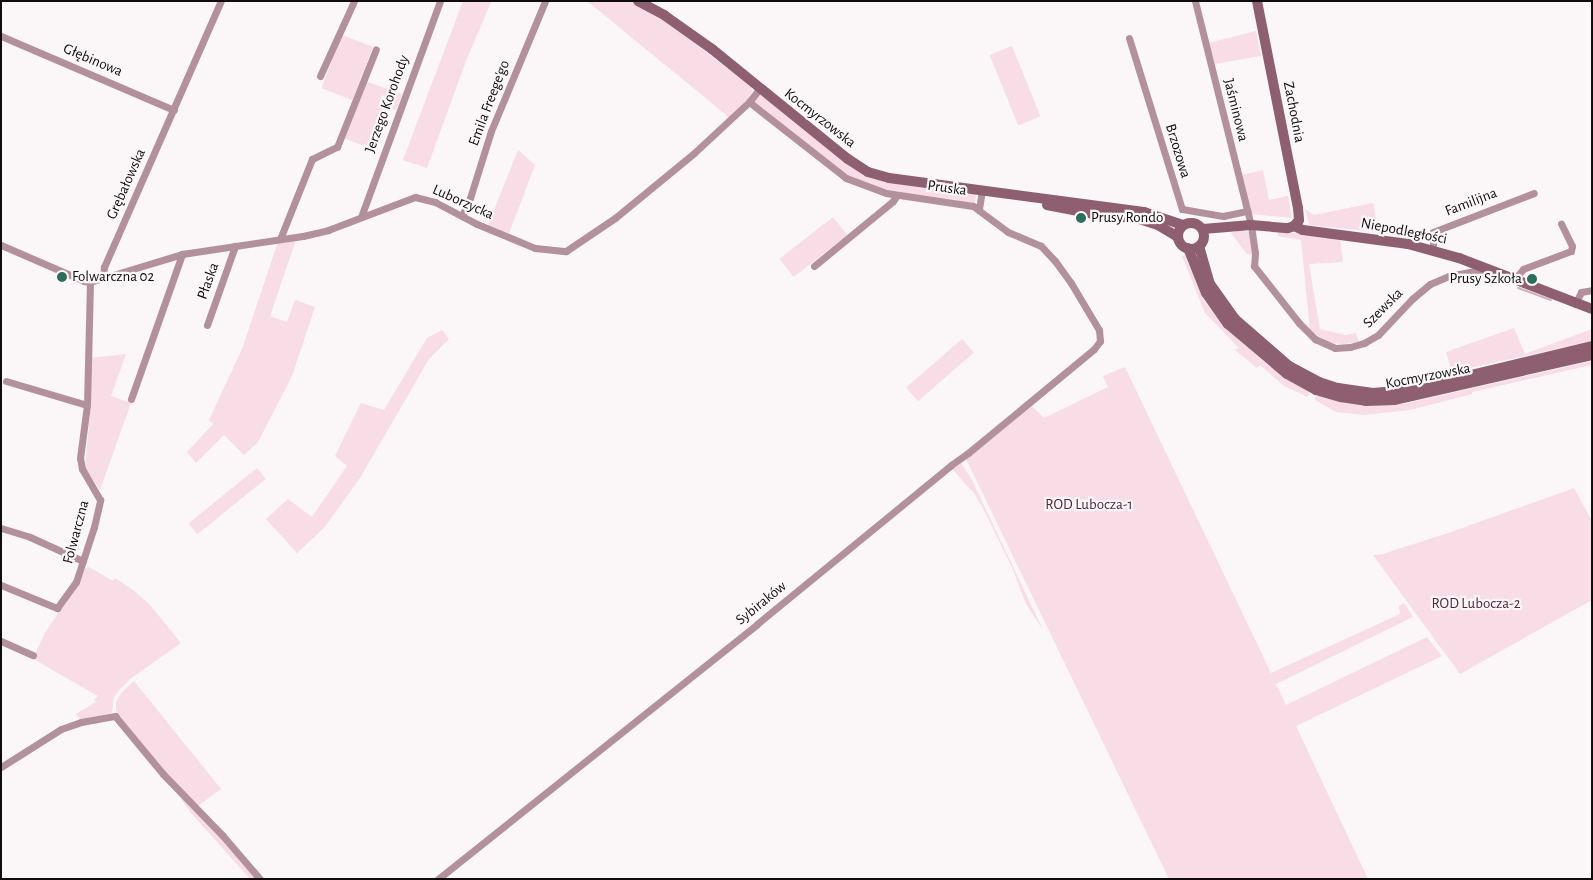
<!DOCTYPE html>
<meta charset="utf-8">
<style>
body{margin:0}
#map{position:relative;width:1593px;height:880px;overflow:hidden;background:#fbf6f8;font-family:"Alegreya Sans",sans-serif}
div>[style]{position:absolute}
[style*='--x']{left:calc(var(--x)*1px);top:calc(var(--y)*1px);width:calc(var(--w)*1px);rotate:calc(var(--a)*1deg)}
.green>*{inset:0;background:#f8dce6;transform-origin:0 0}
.stream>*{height:2px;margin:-1px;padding:0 1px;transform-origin:1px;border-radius:1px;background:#d0b0bc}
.street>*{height:7px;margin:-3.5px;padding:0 3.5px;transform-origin:3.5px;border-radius:3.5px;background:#b2909c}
.secondary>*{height:10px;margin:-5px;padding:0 5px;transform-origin:5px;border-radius:5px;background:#8e5e71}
.secondary>.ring{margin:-5px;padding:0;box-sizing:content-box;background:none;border:10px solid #8e5e71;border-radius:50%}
.dots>*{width:14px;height:14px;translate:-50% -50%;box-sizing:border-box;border:2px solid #fbf6f8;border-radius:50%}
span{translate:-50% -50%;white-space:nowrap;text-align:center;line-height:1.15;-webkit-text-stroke:4.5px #fbf6f8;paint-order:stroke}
.street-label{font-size:15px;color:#0e0c0d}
.poi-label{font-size:15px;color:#0e0c0d}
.left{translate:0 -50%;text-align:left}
.right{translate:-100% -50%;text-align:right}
.park-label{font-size:15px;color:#52263a}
.frame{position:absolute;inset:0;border:2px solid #0e0c0d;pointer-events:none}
</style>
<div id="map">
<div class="green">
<div style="clip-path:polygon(463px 1px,491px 2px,466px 61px,427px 168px,403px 160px)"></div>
<div style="clip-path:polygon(587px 1px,629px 1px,665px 20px,751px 87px,752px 92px,747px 100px,730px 118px)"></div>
<div style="clip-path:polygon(1256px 31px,1261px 56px,1215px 64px,1209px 43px)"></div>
<div style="left:342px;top:35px;width:33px;height:57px;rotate:21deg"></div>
<div style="left:1012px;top:46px;width:76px;height:24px;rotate:68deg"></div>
<div style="clip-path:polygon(365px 81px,402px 94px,396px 110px,384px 107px,369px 148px,344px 138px)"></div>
<div style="clip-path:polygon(757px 95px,762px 95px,868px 175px,976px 194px,975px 202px,967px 203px,953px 199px,888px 192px,839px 171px,754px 102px,754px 98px)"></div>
<div style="clip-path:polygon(518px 150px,535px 165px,508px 236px,488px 225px)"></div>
<div style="clip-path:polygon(1263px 170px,1269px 200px,1288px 196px,1292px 218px,1251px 214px,1241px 175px)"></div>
<div style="clip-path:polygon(1373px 203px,1379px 232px,1309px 225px,1305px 209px,1314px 215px)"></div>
<div style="left:833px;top:217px;width:23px;height:68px;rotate:52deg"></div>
<div style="clip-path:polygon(1240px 230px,1249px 232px,1252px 250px,1251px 255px,1247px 254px,1231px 233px)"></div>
<div style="clip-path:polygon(1278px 231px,1340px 238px,1343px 262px,1309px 264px,1320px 329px,1345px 335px,1356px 333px,1359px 342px,1343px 344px,1329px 343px,1310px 330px,1301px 240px,1278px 236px)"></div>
<div style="clip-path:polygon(296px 240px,270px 316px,287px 322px,295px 300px,315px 307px,292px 376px,258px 442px,244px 455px,224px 435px,196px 463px,187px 452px,213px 424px,209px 420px,242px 349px,278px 242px)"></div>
<div style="clip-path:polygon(1185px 255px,1203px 299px,1224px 326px,1265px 363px,1288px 380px,1309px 391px,1308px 397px,1284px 386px,1260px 365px,1257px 368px,1235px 350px,1239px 348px,1205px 313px,1182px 256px)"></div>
<div style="clip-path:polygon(1514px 328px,1525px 354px,1592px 329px,1592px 341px,1452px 372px,1446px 352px)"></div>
<div style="clip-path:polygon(442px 330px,449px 339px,429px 359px,360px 478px,324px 528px,297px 553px,266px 519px,288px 499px,312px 517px,347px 466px,335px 456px,361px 403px,384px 410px,427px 338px)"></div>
<div style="left:962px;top:339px;width:18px;height:74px;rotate:49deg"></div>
<div style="clip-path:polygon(126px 354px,111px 396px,131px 403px,100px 490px,85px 468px,91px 404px,90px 358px)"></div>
<div style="clip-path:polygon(1592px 361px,1592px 365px,1472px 392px,1472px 394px,1410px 410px,1364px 415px,1336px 412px,1315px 400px,1315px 397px,1320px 395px,1328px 399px,1370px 405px,1404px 404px)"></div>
<div style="clip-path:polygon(1125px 367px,1271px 673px,1400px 614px,1399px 606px,1404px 603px,1413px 617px,1276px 684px,1286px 705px,1427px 637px,1442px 656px,1296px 726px,1368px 879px,1169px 879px,966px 459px,1032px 406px,1044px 418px,1108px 387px,1103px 376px)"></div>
<div style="clip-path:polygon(960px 461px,972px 480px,1043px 630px,1026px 604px,1013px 570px,984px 510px,974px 493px,951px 468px)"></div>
<div style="left:257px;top:468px;width:14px;height:88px;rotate:51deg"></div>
<div style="clip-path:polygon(1574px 488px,1592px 521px,1592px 600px,1460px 674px,1373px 555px,1383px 554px,1454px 531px)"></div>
<div style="clip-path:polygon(89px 567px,113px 581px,115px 578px,133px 590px,150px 605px,181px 643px,130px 679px,120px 689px,114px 697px,112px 713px,84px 719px,80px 719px,76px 714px,96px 702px,94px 700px,98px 696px,35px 660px,35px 654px,45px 633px,79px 582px,85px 569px)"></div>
<div style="clip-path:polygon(134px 681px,221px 789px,198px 806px,168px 776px,116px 711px,116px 702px,121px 693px)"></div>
<div style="clip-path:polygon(169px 782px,208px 821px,256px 879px,250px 879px,191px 813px)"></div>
</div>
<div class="stream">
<div style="--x:1518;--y:288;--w:35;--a:20"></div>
</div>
<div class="street">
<div style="--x:1195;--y:1;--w:231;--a:76"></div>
<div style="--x:1251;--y:225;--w:28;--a:82"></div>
<div style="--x:1255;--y:253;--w:13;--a:94"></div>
<div style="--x:1254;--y:266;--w:73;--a:51.7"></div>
<div style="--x:1299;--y:323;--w:23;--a:45"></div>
<div style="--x:1315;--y:339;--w:22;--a:24"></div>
<div style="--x:1335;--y:348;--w:15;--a:-4"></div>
<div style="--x:1350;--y:347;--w:15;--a:-16"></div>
<div style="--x:1364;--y:343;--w:16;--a:-30"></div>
<div style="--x:1378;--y:335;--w:50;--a:-46.6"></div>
<div style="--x:1412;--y:299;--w:23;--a:-40"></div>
<div style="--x:1430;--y:284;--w:21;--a:-23"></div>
<div style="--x:1449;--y:276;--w:33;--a:-11"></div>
<div style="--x:1481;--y:270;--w:4;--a:-56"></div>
<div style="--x:1;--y:36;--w:188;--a:23.2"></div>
<div style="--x:1129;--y:38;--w:179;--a:72.8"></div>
<div style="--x:1182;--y:209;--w:42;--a:9.7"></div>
<div style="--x:1223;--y:216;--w:25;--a:-12"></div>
<div style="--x:320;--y:76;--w:82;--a:-65.6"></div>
<div style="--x:979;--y:209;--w:18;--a:-81"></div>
<div style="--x:462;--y:216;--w:20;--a:-66"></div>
<div style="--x:470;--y:198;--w:70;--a:-72.6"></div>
<div style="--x:491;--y:131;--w:141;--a:-67.4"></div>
<div style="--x:361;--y:217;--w:230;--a:-69.9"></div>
<div style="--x:280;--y:239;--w:86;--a:-68.2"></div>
<div style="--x:312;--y:159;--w:28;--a:-26"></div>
<div style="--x:337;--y:147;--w:105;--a:-68.3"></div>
<div style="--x:1;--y:245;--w:90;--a:23.4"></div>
<div style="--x:84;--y:281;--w:6;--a:9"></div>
<div style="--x:90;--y:282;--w:96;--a:-16.9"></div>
<div style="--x:182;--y:254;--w:122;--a:-8.5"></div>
<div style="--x:303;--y:236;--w:26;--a:-13"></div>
<div style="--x:328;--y:230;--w:93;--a:-20.8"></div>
<div style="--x:415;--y:197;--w:21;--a:14"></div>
<div style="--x:435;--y:202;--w:47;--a:27.6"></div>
<div style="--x:477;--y:224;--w:63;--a:22.5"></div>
<div style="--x:535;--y:248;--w:31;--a:6"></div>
<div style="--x:566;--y:251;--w:59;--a:-34"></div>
<div style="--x:615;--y:218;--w:102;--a:-39.4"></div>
<div style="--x:694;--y:153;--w:75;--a:-42.8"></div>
<div style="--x:749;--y:102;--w:16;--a:-52"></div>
<div style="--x:1433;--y:249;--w:17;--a:-90"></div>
<div style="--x:1433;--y:232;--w:108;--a:-21.1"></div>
<div style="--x:814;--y:266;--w:102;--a:-39.4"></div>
<div style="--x:893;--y:201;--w:7;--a:-56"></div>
<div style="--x:103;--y:278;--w:11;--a:-85"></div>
<div style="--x:104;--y:267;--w:291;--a:-66.3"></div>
<div style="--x:1515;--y:279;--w:13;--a:-51"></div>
<div style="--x:1523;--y:269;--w:51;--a:-20.6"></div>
<div style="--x:1571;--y:251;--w:5;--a:-79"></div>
<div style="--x:1572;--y:246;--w:25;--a:-116"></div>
<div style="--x:1575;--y:304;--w:13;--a:-63"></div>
<div style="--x:1581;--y:292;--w:11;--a:-10"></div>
<div style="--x:207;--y:325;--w:84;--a:-70.5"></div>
<div style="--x:6;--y:381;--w:84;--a:16.5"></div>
<div style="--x:131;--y:399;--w:154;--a:-70.6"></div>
<div style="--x:1;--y:528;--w:30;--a:17"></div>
<div style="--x:30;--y:537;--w:58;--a:24.4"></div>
<div style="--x:1;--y:585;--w:61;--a:22.3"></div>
<div style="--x:57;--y:608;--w:32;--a:-54"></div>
<div style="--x:76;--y:582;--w:58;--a:-71.9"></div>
<div style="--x:94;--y:527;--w:28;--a:-77"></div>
<div style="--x:100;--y:500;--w:36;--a:-120"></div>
<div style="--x:82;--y:469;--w:11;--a:-100"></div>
<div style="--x:80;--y:458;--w:53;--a:-82.5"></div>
<div style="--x:87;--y:405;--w:123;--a:-88.6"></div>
<div style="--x:1;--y:641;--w:35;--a:24"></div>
<div style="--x:1;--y:767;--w:71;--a:-32.3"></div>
<div style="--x:61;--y:729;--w:21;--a:-19"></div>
<div style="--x:81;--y:722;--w:35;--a:-10"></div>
<div style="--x:115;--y:716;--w:75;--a:50.4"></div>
<div style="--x:163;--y:774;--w:86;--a:45.9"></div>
<div style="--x:223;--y:836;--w:57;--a:49.3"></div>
<div style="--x:438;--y:879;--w:408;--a:-38.6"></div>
<div style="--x:757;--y:624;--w:251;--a:-39.3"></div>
<div style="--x:951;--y:465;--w:21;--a:-35"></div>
<div style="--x:968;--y:453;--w:163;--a:-39.5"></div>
<div style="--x:1094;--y:349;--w:10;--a:-53"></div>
<div style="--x:1100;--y:341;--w:11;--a:-95"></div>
<div style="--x:1099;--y:330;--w:55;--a:-120.8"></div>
<div style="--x:1071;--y:283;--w:27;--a:-126"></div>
<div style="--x:1055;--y:261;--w:21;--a:-133"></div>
<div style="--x:1041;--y:246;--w:36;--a:-157"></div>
<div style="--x:1008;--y:232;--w:44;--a:-143.4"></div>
<div style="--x:973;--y:206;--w:88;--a:-171.5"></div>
<div style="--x:886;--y:193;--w:43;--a:-159.4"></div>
<div style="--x:846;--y:178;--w:123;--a:-141.9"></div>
</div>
<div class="secondary">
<div style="--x:638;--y:1;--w:30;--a:28"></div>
<div style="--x:664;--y:15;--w:59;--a:35.3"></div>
<div style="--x:712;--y:49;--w:175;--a:39"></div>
<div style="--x:848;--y:159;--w:24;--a:33"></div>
<div style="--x:868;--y:172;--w:22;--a:16"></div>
<div style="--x:889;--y:178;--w:257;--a:7.6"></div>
<div style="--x:1144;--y:212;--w:41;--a:18.4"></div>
<div style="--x:1257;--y:1;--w:211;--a:78.8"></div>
<div style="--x:1298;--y:208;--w:12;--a:85"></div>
<div style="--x:1299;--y:220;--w:8;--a:130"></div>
<div style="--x:1047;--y:205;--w:53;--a:10.9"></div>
<div style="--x:1099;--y:215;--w:37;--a:5"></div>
<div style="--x:1136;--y:218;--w:23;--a:18"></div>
<div style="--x:1158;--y:225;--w:23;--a:31"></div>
<div class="ring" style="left:1178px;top:223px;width:16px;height:16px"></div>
<div style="--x:1203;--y:229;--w:48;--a:-4.8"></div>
<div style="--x:1251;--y:225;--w:37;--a:5"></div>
<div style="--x:1288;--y:228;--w:6;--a:-18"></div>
<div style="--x:1294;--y:226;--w:10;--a:24"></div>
<div style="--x:1303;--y:230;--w:106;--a:7.6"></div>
<div style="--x:1408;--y:244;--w:53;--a:15.4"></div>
<div style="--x:1459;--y:258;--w:142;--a:21"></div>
<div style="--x:1199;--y:246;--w:40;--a:74"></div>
<div style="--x:1210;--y:284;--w:43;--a:54.5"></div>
<div style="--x:1235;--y:319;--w:72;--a:41"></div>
<div style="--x:1289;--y:366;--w:34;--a:28"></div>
<div style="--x:1319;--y:382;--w:20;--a:18"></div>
<div style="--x:1338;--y:388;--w:35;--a:8"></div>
<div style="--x:1373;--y:393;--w:35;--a:-5"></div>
<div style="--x:1408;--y:390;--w:189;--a:-13.4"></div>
<div style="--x:1188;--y:248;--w:48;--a:68.2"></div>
<div style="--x:1206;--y:293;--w:38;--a:55"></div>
<div style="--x:1228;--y:324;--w:77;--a:40.3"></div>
<div style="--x:1287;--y:374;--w:33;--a:29"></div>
<div style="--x:1316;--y:390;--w:26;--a:16"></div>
<div style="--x:1341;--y:397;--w:25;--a:9"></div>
<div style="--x:1366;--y:401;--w:28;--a:-2"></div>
<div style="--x:1394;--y:400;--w:203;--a:-12.8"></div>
</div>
<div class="dots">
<div style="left:1081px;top:218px;background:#2c6e5d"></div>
<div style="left:62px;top:277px;background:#2c6e5d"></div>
<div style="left:1532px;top:279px;background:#2c6e5d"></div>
</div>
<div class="street-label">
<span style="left:93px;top:60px;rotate:23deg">Głębinowa</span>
<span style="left:489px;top:103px;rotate:-69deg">Emila Freege'go</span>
<span style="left:387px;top:104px;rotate:-70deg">Jerzego Korohody</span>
<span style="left:1236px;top:110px;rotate:76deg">Jaśminowa</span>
<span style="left:1294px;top:112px;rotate:79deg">Zachodnia</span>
<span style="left:820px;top:118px;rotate:38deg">Kocmyrzowska</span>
<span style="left:1178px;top:151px;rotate:73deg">Brzozowa</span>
<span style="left:126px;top:184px;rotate:-66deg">Grębałowska</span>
<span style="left:947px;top:188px;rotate:8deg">Pruska</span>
<span style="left:463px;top:202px;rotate:24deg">Luborzycka</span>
<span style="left:1471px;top:202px;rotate:-21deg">Familijna</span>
<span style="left:1404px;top:231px;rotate:11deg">Niepodległości</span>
<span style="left:208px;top:281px;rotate:-70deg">Płaska</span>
<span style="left:1383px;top:308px;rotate:-45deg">Szewska</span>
<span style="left:1428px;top:376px;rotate:-11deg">Kocmyrzowska</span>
<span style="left:76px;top:532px;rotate:-75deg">Folwarczna</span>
<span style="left:761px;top:603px;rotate:-39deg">Sybiraków</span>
</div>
<div class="poi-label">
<span class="left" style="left:1091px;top:218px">Prusy Rondo</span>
<span class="left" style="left:72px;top:277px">Folwarczna 02</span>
<span class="right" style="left:1522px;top:279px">Prusy Szkoła</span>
</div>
<div class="park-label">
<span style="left:1089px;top:505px">ROD Lubocza-1</span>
<span style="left:1476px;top:604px">ROD Lubocza-2</span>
</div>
<div class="frame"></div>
</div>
